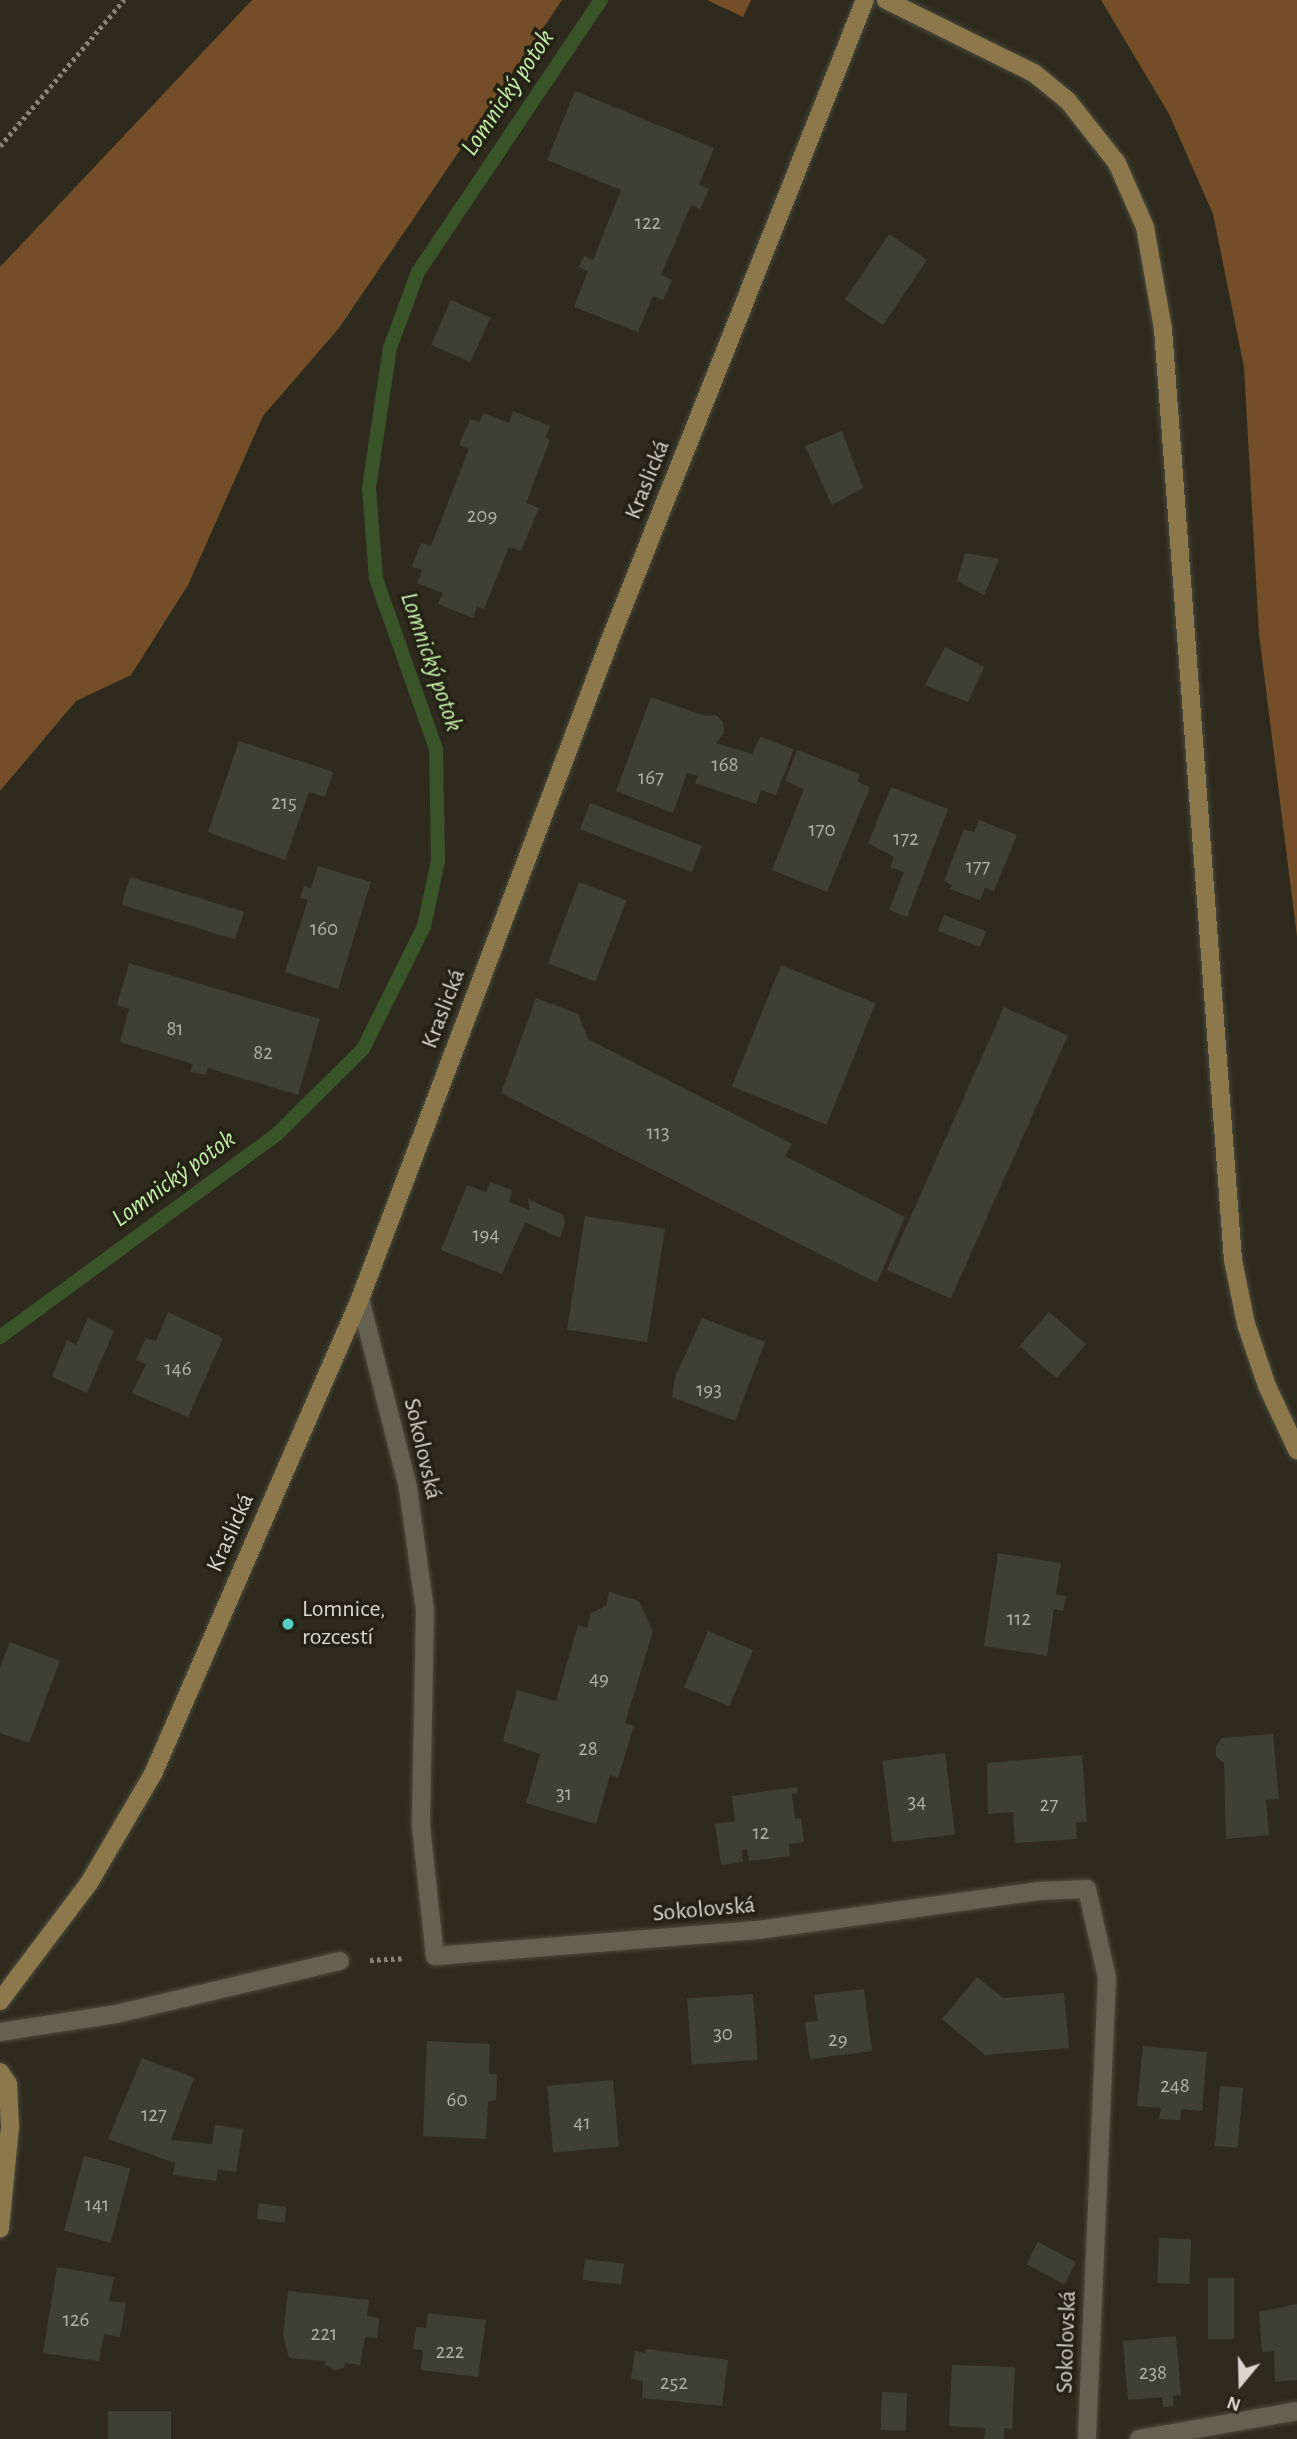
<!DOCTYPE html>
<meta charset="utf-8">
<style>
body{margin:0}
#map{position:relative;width:1297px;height:2439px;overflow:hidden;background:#2e2b1e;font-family:"Alegreya Sans",sans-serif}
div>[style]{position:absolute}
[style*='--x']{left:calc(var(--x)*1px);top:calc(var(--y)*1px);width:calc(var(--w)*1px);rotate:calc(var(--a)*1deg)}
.forest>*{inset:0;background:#744d29}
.stream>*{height:14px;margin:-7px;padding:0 7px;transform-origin:7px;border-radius:7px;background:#3a542a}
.building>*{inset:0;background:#3e4033;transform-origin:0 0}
.path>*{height:4.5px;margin-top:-2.25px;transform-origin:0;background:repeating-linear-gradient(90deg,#868379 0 3.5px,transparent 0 7px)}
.roads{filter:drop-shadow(0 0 2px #4c493e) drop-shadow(0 0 2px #4c493e)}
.lane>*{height:18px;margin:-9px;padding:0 9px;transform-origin:9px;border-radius:9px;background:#646152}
.street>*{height:18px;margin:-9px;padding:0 9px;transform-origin:9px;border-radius:9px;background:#646152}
.secondary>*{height:18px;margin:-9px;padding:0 9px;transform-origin:9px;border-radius:9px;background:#8c784b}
.dots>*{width:19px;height:19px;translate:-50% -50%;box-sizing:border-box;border:4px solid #242115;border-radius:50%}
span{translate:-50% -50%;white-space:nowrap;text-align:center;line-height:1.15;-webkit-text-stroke:7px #242115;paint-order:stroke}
.number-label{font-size:21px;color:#b1b0a6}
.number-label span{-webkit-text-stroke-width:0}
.street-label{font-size:24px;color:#d7d5cd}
.poi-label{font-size:24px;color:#d7d5cd}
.left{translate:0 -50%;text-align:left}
.water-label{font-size:26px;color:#c2eea8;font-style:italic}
.north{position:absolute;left:1206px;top:2348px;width:70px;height:70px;-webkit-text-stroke:5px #242115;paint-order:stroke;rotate:199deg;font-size:19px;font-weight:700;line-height:28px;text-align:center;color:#d7d5cd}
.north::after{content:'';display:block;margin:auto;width:24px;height:32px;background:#d7d5cd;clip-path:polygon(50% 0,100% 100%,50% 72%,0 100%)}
</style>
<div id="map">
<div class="forest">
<div style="clip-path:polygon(252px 0,562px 0,339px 328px,263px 416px,188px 585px,131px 675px,76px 701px,0 791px,0 267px)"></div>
<div style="clip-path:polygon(707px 0,751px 0,743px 17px)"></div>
<div style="clip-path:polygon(1101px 0,1297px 0,1297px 937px,1259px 634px,1244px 367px,1213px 214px,1169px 114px)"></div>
</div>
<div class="stream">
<div style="--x:0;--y:1337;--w:342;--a:-36.2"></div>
<div style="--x:276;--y:1135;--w:122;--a:-44.7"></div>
<div style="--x:363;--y:1049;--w:137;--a:-63.6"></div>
<div style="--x:424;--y:926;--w:66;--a:-77.8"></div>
<div style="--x:438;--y:861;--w:112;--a:-91"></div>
<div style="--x:436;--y:749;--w:180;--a:-109.4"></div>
<div style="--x:376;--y:579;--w:91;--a:-94.4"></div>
<div style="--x:369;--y:488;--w:142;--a:-81.5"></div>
<div style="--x:390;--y:348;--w:81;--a:-69.8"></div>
<div style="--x:418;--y:272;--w:328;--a:-56.1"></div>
</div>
<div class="building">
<div style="clip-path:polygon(575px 91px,714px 148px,699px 185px,709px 189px,700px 209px,691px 205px,661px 275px,672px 280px,663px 300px,653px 296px,638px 332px,574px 307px,588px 271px,579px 267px,584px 256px,593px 260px,621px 190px,547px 160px)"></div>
<div style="left:889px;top:234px;width:46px;height:79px;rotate:34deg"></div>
<div style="left:451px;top:300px;width:43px;height:49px;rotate:24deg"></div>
<div style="clip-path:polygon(513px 411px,550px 426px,545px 438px,550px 440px,526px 503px,539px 508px,521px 551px,509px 547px,484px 609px,477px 607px,473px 618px,438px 604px,443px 593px,417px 583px,422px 570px,412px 567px,421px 543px,431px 546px,469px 449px,459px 445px,470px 419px,480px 422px,483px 413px,509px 423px)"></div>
<div style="clip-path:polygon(842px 431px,863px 488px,832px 505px,805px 446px)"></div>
<div style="clip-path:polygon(965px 553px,999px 559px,984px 595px,957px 581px)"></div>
<div style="clip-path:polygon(945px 647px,984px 667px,968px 702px,925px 685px)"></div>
<div style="clip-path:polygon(651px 697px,705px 716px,716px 715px,723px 722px,724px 733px,716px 743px,752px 754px,760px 737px,794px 749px,776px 795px,761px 790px,756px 804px,695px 783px,698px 776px,687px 773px,673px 813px,616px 791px)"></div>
<div style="clip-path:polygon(239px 741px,333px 772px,325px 797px,309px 792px,285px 860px,208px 832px)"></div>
<div style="clip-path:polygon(797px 750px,860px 774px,857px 782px,870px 787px,827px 892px,772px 870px,804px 789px,785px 781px)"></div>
<div style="clip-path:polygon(891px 787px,948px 809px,907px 917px,889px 910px,904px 872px,890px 867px,894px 857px,868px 843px)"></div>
<div style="left:590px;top:803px;width:120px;height:28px;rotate:21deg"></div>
<div style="clip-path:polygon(979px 820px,1017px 835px,994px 891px,985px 888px,980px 900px,950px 889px,952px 885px,944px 881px,964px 829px,974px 832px)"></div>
<div style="clip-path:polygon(318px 866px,371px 882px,338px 989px,285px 972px,308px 900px,300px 898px,304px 886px,311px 888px)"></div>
<div style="left:130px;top:877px;width:119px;height:29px;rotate:17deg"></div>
<div style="left:579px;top:882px;width:51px;height:87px;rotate:21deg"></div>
<div style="left:944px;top:915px;width:45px;height:17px;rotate:21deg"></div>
<div style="clip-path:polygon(129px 963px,320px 1019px,298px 1095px,208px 1068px,206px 1075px,190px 1072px,193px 1064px,120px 1042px,129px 1009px,117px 1005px)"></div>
<div style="left:781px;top:965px;width:102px;height:131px;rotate:22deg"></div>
<div style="clip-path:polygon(536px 998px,578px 1014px,588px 1039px,792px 1144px,785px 1156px,905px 1217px,877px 1283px,501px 1093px)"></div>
<div style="left:1004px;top:1007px;width:70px;height:288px;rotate:24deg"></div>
<div style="clip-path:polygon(490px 1182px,512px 1190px,509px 1202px,530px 1210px,528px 1199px,563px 1215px,565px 1223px,560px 1238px,525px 1222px,502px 1274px,441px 1250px,467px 1185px,486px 1192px)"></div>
<div style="left:585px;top:1216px;width:81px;height:115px;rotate:9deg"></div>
<div style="clip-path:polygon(168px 1312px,223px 1338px,188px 1417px,132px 1393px,146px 1364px,136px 1360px,146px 1338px,156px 1341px)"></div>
<div style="left:1049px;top:1312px;width:49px;height:45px;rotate:41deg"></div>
<div style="clip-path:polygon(88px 1318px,114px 1331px,87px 1393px,52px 1377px,67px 1340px,76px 1345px)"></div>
<div style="clip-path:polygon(702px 1318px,765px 1342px,735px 1421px,672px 1397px,675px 1377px)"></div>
<div style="clip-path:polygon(998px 1553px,1061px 1563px,1056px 1594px,1066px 1596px,1063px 1611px,1054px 1609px,1047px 1656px,984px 1646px)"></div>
<div style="clip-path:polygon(609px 1592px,639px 1601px,653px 1631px,625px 1723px,634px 1726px,618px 1778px,610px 1775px,596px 1824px,526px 1803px,540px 1754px,503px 1741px,517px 1690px,556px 1701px,578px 1625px,587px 1628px,591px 1613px,606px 1606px)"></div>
<div style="left:708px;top:1631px;width:49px;height:61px;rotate:23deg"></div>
<div style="clip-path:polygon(10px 1642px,60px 1661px,29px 1743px,0 1733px,0 1667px)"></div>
<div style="clip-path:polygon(1273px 1734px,1279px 1799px,1266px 1800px,1269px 1835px,1226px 1839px,1224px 1763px,1216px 1756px,1216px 1746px,1222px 1738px)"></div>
<div style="left:945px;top:1753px;width:82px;height:63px;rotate:83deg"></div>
<div style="clip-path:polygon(1082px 1755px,1087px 1822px,1076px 1823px,1077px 1839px,1015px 1843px,1013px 1812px,988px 1814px,987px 1763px)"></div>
<div style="clip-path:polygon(797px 1787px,798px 1793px,792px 1794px,795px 1819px,801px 1818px,804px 1842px,789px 1844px,790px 1856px,749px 1861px,747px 1849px,742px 1850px,743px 1862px,721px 1865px,715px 1824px,735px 1821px,732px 1796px)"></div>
<div style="clip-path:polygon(977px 1977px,1003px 1998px,1064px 1993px,1069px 2048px,985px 2055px,942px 2019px)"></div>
<div style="clip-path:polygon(864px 1989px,872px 2051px,810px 2059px,805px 2022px,818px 2021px,814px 1995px)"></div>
<div style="left:753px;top:1994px;width:66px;height:66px;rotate:86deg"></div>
<div style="clip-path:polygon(427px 2041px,490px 2044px,489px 2074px,497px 2074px,496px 2100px,488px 2101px,486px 2139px,423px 2136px)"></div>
<div style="clip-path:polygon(1143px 2046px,1207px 2052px,1202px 2111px,1181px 2109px,1180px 2120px,1159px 2119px,1161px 2108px,1137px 2106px)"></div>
<div style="clip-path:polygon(142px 2058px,194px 2078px,171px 2140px,212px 2144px,215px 2125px,243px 2129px,236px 2172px,218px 2169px,216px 2181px,173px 2175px,175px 2163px,108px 2139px)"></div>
<div style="left:613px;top:2080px;width:67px;height:66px;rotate:85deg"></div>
<div style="left:1220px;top:2086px;width:23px;height:60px;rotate:5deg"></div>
<div style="left:84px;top:2156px;width:48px;height:77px;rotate:15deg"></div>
<div style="left:259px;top:2203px;width:28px;height:16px;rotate:8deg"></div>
<div style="left:1159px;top:2238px;width:32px;height:45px;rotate:2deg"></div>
<div style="left:1038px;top:2242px;width:43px;height:25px;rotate:28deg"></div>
<div style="left:585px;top:2259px;width:39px;height:21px;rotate:7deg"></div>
<div style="clip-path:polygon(57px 2267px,114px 2277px,109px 2301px,126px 2303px,120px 2337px,104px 2334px,99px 2361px,43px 2353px)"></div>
<div style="left:1208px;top:2278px;width:26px;height:61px"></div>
<div style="clip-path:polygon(288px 2291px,369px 2300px,367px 2316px,379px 2318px,377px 2338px,365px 2337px,360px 2365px,345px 2363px,344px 2368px,335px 2370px,325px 2365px,326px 2361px,289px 2358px,283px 2335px)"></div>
<div style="clip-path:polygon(1297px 2304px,1297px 2380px,1275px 2382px,1274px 2351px,1262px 2352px,1259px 2312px)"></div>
<div style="clip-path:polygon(428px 2313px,486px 2320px,478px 2377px,421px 2370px,423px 2350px,413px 2349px,416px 2327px,426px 2328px)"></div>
<div style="clip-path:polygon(1176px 2336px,1181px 2395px,1173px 2396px,1174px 2406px,1163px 2407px,1162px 2397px,1128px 2400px,1123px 2341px)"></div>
<div style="clip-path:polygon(646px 2349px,728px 2360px,722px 2406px,642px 2398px,643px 2381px,631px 2379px,635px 2351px,645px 2353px)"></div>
<div style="clip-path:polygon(952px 2365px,1015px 2367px,1012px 2429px,1004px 2428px,1004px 2439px,984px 2439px,985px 2428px,949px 2426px)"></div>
<div style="left:882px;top:2392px;width:25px;height:38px;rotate:2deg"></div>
<div style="left:108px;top:2411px;width:63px;height:28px"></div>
</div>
<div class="path">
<div style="--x:0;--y:146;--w:192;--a:-49.7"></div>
<div style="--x:370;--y:1960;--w:33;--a:-3"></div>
</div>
<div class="roads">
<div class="lane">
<div style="--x:0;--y:2032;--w:117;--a:-8.8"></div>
<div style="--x:116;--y:2014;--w:230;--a:-13.3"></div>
</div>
<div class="street">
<div style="--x:360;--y:1299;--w:195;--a:75.7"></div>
<div style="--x:408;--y:1488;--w:124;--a:82.1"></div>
<div style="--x:425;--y:1611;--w:215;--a:91.1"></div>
<div style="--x:421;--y:1826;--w:131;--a:83.9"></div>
<div style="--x:435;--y:1956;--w:324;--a:-4.6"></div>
<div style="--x:758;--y:1930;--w:284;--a:-7.9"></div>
<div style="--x:1039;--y:1891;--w:48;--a:-2.4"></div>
<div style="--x:1087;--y:1889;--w:91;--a:77.3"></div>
<div style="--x:1107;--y:1978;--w:461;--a:92.5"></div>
<div style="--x:1139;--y:2439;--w:160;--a:-10"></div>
</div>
<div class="secondary">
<div style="--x:886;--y:0;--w:165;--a:26.3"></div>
<div style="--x:1034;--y:73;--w:44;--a:39.5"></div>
<div style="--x:1068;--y:101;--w:79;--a:51.7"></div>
<div style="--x:1117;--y:163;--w:70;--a:66.4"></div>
<div style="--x:1145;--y:227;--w:104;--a:80"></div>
<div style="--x:1163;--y:329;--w:934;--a:85.7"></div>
<div style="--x:1233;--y:1260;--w:65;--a:78.5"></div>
<div style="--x:1246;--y:1324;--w:65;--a:71.3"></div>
<div style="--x:1267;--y:1386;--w:71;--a:64.9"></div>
<div style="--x:0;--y:2001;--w:148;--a:-53"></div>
<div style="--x:89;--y:1883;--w:126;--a:-59.6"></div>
<div style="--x:153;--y:1774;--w:518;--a:-66.45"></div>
<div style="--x:360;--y:1299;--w:699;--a:-69.23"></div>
<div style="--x:608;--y:645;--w:694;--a:-68.28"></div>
<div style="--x:0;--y:2072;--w:14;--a:56"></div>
<div style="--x:8;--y:2084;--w:43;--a:87.3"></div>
<div style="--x:10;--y:2127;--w:102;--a:95.6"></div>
</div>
</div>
<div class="dots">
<div style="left:288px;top:1624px;background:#55cec5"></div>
</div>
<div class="number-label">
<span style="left:648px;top:223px">122</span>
<span style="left:482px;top:516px">209</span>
<span style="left:725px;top:765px">168</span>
<span style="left:651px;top:778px">167</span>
<span style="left:284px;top:803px">215</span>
<span style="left:822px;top:830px">170</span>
<span style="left:906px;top:839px">172</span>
<span style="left:978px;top:867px">177</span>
<span style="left:324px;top:929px">160</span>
<span style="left:175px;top:1029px">81</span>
<span style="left:263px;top:1053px">82</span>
<span style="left:658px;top:1133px">113</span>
<span style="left:486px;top:1235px">194</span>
<span style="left:178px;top:1369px">146</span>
<span style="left:709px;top:1390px">193</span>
<span style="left:1019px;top:1619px">112</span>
<span style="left:599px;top:1679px">49</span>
<span style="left:588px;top:1749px">28</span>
<span style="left:564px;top:1794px">31</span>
<span style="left:917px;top:1802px">34</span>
<span style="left:1049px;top:1805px">27</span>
<span style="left:761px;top:1833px">12</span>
<span style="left:723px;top:2034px">30</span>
<span style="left:838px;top:2040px">29</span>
<span style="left:1175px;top:2086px">248</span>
<span style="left:457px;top:2100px">60</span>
<span style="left:154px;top:2115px">127</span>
<span style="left:582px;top:2123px">41</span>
<span style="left:97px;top:2205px">141</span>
<span style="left:76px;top:2320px">126</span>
<span style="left:324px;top:2334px">221</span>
<span style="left:450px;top:2352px">222</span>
<span style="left:1153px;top:2373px">238</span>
<span style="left:674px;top:2383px">252</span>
</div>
<div class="street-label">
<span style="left:648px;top:480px;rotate:-68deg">Kraslická</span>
<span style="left:444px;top:1009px;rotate:-69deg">Kraslická</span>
<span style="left:422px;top:1449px;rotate:77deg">Sokolovská</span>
<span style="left:231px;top:1533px;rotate:-66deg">Kraslická</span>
<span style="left:704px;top:1910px;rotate:-5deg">Sokolovská</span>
<span style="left:1067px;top:2342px;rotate:-88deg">Sokolovská</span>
</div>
<div class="poi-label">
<span class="left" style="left:302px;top:1624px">Lomnice,<br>rozcestí</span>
</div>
<div class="water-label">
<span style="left:508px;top:93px;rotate:-56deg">Lomnický potok</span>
<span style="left:431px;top:662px;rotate:71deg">Lomnický potok</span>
<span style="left:174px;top:1179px;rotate:-36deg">Lomnický potok</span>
</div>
<div class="north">N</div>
</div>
